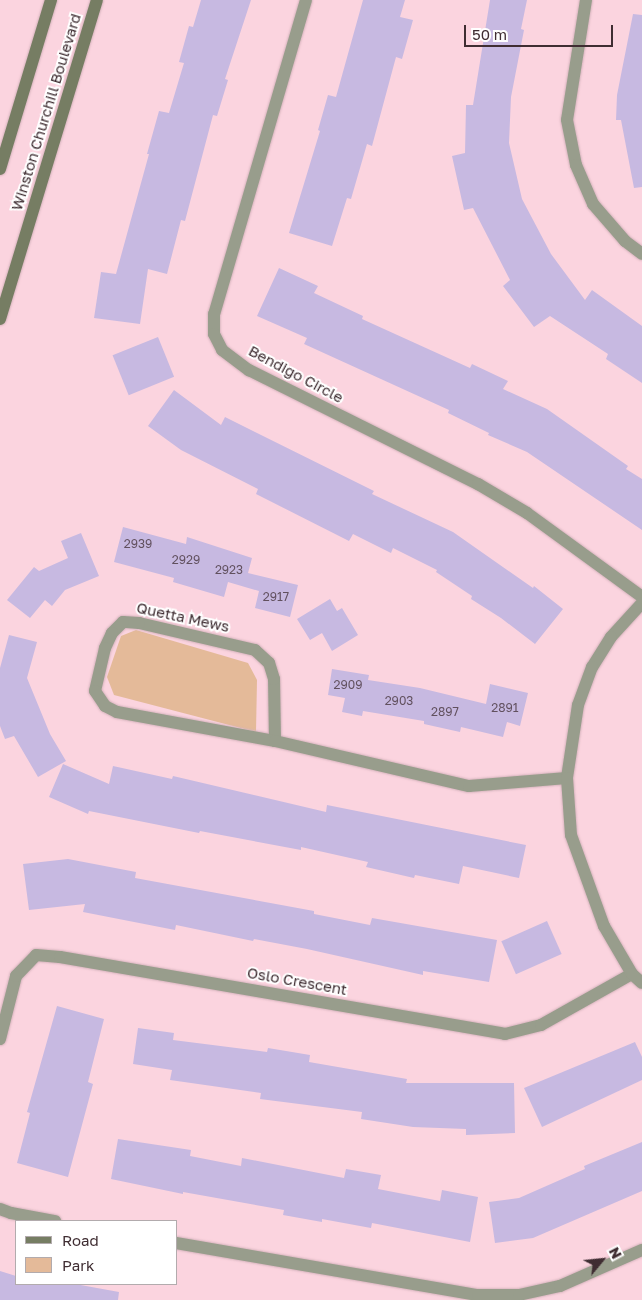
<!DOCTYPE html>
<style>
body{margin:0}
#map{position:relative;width:642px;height:1300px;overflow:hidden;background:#fbd4df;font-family:"Golos Text",sans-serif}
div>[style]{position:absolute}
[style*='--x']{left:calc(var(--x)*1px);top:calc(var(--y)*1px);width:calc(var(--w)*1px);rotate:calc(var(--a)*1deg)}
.green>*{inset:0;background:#e4ba99}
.building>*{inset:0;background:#c7b9e1;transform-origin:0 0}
.roads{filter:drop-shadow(0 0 1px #d5b3bc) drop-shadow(0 0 1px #d5b3bc)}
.minor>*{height:12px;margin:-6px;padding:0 6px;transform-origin:6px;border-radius:6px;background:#989d8c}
.tertiary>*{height:12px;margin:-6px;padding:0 6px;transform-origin:6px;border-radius:6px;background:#989d8c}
.secondary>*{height:12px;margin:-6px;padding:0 6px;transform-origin:6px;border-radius:6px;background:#767d63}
span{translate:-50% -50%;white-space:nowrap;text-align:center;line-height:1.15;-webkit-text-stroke:4px #fff;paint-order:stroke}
.number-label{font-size:12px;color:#61505e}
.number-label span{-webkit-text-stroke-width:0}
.street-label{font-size:15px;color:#3f2d32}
.legend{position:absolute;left:15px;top:1220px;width:162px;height:65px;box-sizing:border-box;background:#fff;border:1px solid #b2abad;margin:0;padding:6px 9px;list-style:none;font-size:15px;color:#3f2d32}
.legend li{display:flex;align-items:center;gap:10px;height:25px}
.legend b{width:25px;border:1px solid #b2abad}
.north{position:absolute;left:577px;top:1235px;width:50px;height:50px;-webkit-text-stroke:4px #fff;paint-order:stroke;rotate:62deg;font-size:14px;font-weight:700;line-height:20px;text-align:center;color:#3f2d32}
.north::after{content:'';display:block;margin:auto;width:18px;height:22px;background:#3f2d32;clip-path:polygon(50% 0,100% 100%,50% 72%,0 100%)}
.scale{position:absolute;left:464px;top:25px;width:149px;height:22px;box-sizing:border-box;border:2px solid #3f2d32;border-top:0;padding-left:6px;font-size:15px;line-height:18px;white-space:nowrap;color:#3f2d32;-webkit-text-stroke:4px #fff;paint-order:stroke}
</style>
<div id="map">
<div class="green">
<div style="clip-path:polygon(136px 630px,248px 663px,257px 680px,256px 732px,114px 695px,107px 677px,121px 636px)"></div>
</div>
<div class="building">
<div style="clip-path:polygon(201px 0,251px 0,225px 79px,228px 80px,217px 116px,213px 115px,185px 221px,181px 220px,167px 274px,148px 269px,140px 324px,94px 318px,101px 272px,116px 274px,149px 154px,147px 154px,159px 111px,169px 113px,184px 63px,179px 62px,189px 26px,193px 27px)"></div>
<div style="clip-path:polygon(363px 0,405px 0,400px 17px,413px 20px,402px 59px,396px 57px,372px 146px,367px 144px,351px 199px,347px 198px,332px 246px,289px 233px,320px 131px,318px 130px,328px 95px,336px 97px)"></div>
<div style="clip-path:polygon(490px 0,527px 0,521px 29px,524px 30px,511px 97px,509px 143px,522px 199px,551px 254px,585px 300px,592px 290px,642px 326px,642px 383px,606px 359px,608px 354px,550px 316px,534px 327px,503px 286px,510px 280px,473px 208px,464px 210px,452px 156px,465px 153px,466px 105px,473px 105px)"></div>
<div style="clip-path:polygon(633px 14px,642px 15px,642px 187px,634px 188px,621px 120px,616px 120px,617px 95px)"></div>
<div style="clip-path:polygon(279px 268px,318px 286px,314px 293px,363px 316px,362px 319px,470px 368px,472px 364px,508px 381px,503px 389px,547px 409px,628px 466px,626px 469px,642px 479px,642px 530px,527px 452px,488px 435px,489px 433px,448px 413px,449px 410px,304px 344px,307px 338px,257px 316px)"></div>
<div style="left:158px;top:337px;width:43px;height:49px;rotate:68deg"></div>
<div style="clip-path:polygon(174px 390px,221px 425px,225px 417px,374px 491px,372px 494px,453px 532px,533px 588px,534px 586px,563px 609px,535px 644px,501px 618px,471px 599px,472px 596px,436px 572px,437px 570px,393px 548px,391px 553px,353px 534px,349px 541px,256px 494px,258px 489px,181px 450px,148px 426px)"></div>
<div style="clip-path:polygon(123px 527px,186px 544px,187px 537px,252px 558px,248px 573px,298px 585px,290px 617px,255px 608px,259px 591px,228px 582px,224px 597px,173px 582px,174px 578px,114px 562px)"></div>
<div style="clip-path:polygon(81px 533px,99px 576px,65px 590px,52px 606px,45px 600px,30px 618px,7px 600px,34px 567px,39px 571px,68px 558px,61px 541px)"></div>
<div style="clip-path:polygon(330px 599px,337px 611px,342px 608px,358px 635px,332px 651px,322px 633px,310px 640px,297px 619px)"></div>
<div style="clip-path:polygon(9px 635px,37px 642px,27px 678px,50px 734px,66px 761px,38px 777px,14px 736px,5px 739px,0 726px,0 668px)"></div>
<div style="clip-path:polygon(332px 669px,369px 675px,368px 680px,420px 688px,486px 704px,490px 684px,528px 693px,520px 726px,507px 722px,503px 737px,461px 727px,460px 732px,424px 724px,424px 721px,363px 711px,362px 716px,342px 712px,345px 698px,328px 695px)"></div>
<div style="clip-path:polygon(63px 764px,109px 784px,113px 766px,172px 779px,173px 776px,326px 812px,327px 805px,526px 845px,519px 878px,463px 866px,459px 884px,415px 875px,414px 878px,366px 867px,368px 862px,301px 847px,301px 850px,200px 831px,199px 833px,89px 811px,88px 814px,49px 797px)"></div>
<div style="clip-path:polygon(68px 859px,136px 872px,135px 878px,314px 911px,314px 914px,370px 925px,372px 918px,497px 940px,489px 982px,423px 971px,423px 975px,307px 949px,254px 939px,253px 941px,176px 925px,175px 930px,83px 912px,85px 904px,29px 910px,23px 864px)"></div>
<div style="left:547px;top:921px;width:36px;height:50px;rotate:66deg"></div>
<div style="clip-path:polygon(57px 1006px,104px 1019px,88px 1082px,93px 1084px,68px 1177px,17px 1163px,30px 1113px,27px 1112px)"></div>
<div style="clip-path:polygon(138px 1028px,174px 1033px,173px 1040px,267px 1052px,268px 1048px,310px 1055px,309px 1062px,407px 1079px,406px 1083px,514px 1083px,515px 1133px,466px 1135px,466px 1129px,413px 1127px,361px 1119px,362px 1112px,260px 1099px,261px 1093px,170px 1080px,172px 1070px,133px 1064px)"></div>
<div style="clip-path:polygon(635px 1042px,642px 1057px,642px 1080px,542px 1127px,524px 1088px)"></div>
<div style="clip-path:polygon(118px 1139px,191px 1150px,190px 1156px,241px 1166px,242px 1158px,344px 1178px,346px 1169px,381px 1175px,378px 1189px,440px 1201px,442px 1190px,478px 1197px,470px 1242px,372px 1223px,371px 1228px,322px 1219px,322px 1222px,283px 1215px,284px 1210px,183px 1192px,183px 1194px,111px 1179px)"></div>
<div style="clip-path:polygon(642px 1142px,642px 1191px,533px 1238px,495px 1243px,489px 1202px,519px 1198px,585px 1169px,584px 1166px)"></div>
<div style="clip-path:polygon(0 1271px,16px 1276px,16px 1284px,75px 1284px,119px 1292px,118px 1300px,0 1300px)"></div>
</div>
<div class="roads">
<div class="minor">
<div style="--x:306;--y:0;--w:327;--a:106.3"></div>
<div style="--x:214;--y:314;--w:20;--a:90"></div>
<div style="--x:214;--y:334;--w:18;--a:63"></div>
<div style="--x:222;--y:350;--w:34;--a:37"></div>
<div style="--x:249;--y:370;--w:256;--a:26.5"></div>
<div style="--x:478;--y:484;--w:57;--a:30.6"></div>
<div style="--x:527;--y:513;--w:142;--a:36.1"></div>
<div style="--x:586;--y:0;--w:121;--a:99"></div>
<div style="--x:567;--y:120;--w:46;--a:78.7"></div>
<div style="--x:576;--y:165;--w:43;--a:66.4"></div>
<div style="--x:593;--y:204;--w:49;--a:49.1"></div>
<div style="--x:625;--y:241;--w:21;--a:37"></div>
<div style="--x:275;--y:741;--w:62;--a:-90.9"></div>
<div style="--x:274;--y:679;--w:17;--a:-107"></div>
<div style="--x:269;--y:663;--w:19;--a:-137"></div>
<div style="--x:255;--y:650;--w:119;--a:-166.9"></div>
<div style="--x:139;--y:623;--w:16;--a:-176"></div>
<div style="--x:123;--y:622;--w:16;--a:135"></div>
<div style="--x:112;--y:633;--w:17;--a:115"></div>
<div style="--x:105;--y:648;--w:44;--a:103.1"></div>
<div style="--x:95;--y:691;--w:18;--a:56"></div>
<div style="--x:105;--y:706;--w:13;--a:27"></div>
<div style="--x:117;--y:712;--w:161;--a:10.4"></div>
<div style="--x:275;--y:741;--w:199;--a:13.1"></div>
<div style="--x:469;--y:786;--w:98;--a:-4.7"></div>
<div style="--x:0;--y:1039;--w:65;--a:-75.7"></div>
<div style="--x:16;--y:976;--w:29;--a:-46"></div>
<div style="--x:36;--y:955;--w:24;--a:5"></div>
<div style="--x:60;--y:957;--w:452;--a:9.8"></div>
<div style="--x:505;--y:1034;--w:37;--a:-14"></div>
<div style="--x:541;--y:1025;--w:104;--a:-29.3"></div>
<div style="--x:0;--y:1209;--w:12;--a:20"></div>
<div style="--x:11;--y:1213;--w:45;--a:10.3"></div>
<div style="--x:176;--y:1243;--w:306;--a:9.8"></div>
<div style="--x:478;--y:1295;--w:41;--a:0"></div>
<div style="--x:519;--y:1295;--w:42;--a:-12.4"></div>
<div style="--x:560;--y:1286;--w:90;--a:-23.7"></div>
</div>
<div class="tertiary">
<div style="--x:642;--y:603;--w:46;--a:132.4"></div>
<div style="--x:611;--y:637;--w:36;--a:122"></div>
<div style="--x:592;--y:667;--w:40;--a:110.2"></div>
<div style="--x:578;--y:705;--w:74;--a:98.6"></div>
<div style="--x:567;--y:778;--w:57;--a:86"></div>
<div style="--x:571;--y:835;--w:97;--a:70.1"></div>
<div style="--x:604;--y:926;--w:56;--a:59.7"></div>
<div style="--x:632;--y:974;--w:13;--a:42"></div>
</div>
<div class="secondary">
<div style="--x:0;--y:169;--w:177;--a:-73.2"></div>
<div style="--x:0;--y:319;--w:333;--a:-73.1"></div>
</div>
</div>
<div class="number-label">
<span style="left:138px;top:544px">2939</span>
<span style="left:186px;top:560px">2929</span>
<span style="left:229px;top:570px">2923</span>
<span style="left:276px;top:597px">2917</span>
<span style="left:348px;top:685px">2909</span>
<span style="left:399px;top:701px">2903</span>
<span style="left:505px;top:708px">2891</span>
<span style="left:445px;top:712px">2897</span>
</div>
<div class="street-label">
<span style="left:46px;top:112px;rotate:-73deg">Winston Churchill Boulevard</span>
<span style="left:296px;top:374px;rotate:28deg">Bendigo Circle</span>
<span style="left:183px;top:617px;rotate:12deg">Quetta Mews</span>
<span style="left:297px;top:981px;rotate:10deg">Oslo Crescent</span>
</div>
<ul class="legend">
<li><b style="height:6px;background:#767d63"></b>Road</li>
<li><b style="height:14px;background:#e4ba99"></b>Park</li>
</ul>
<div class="north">N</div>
<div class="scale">50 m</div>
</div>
